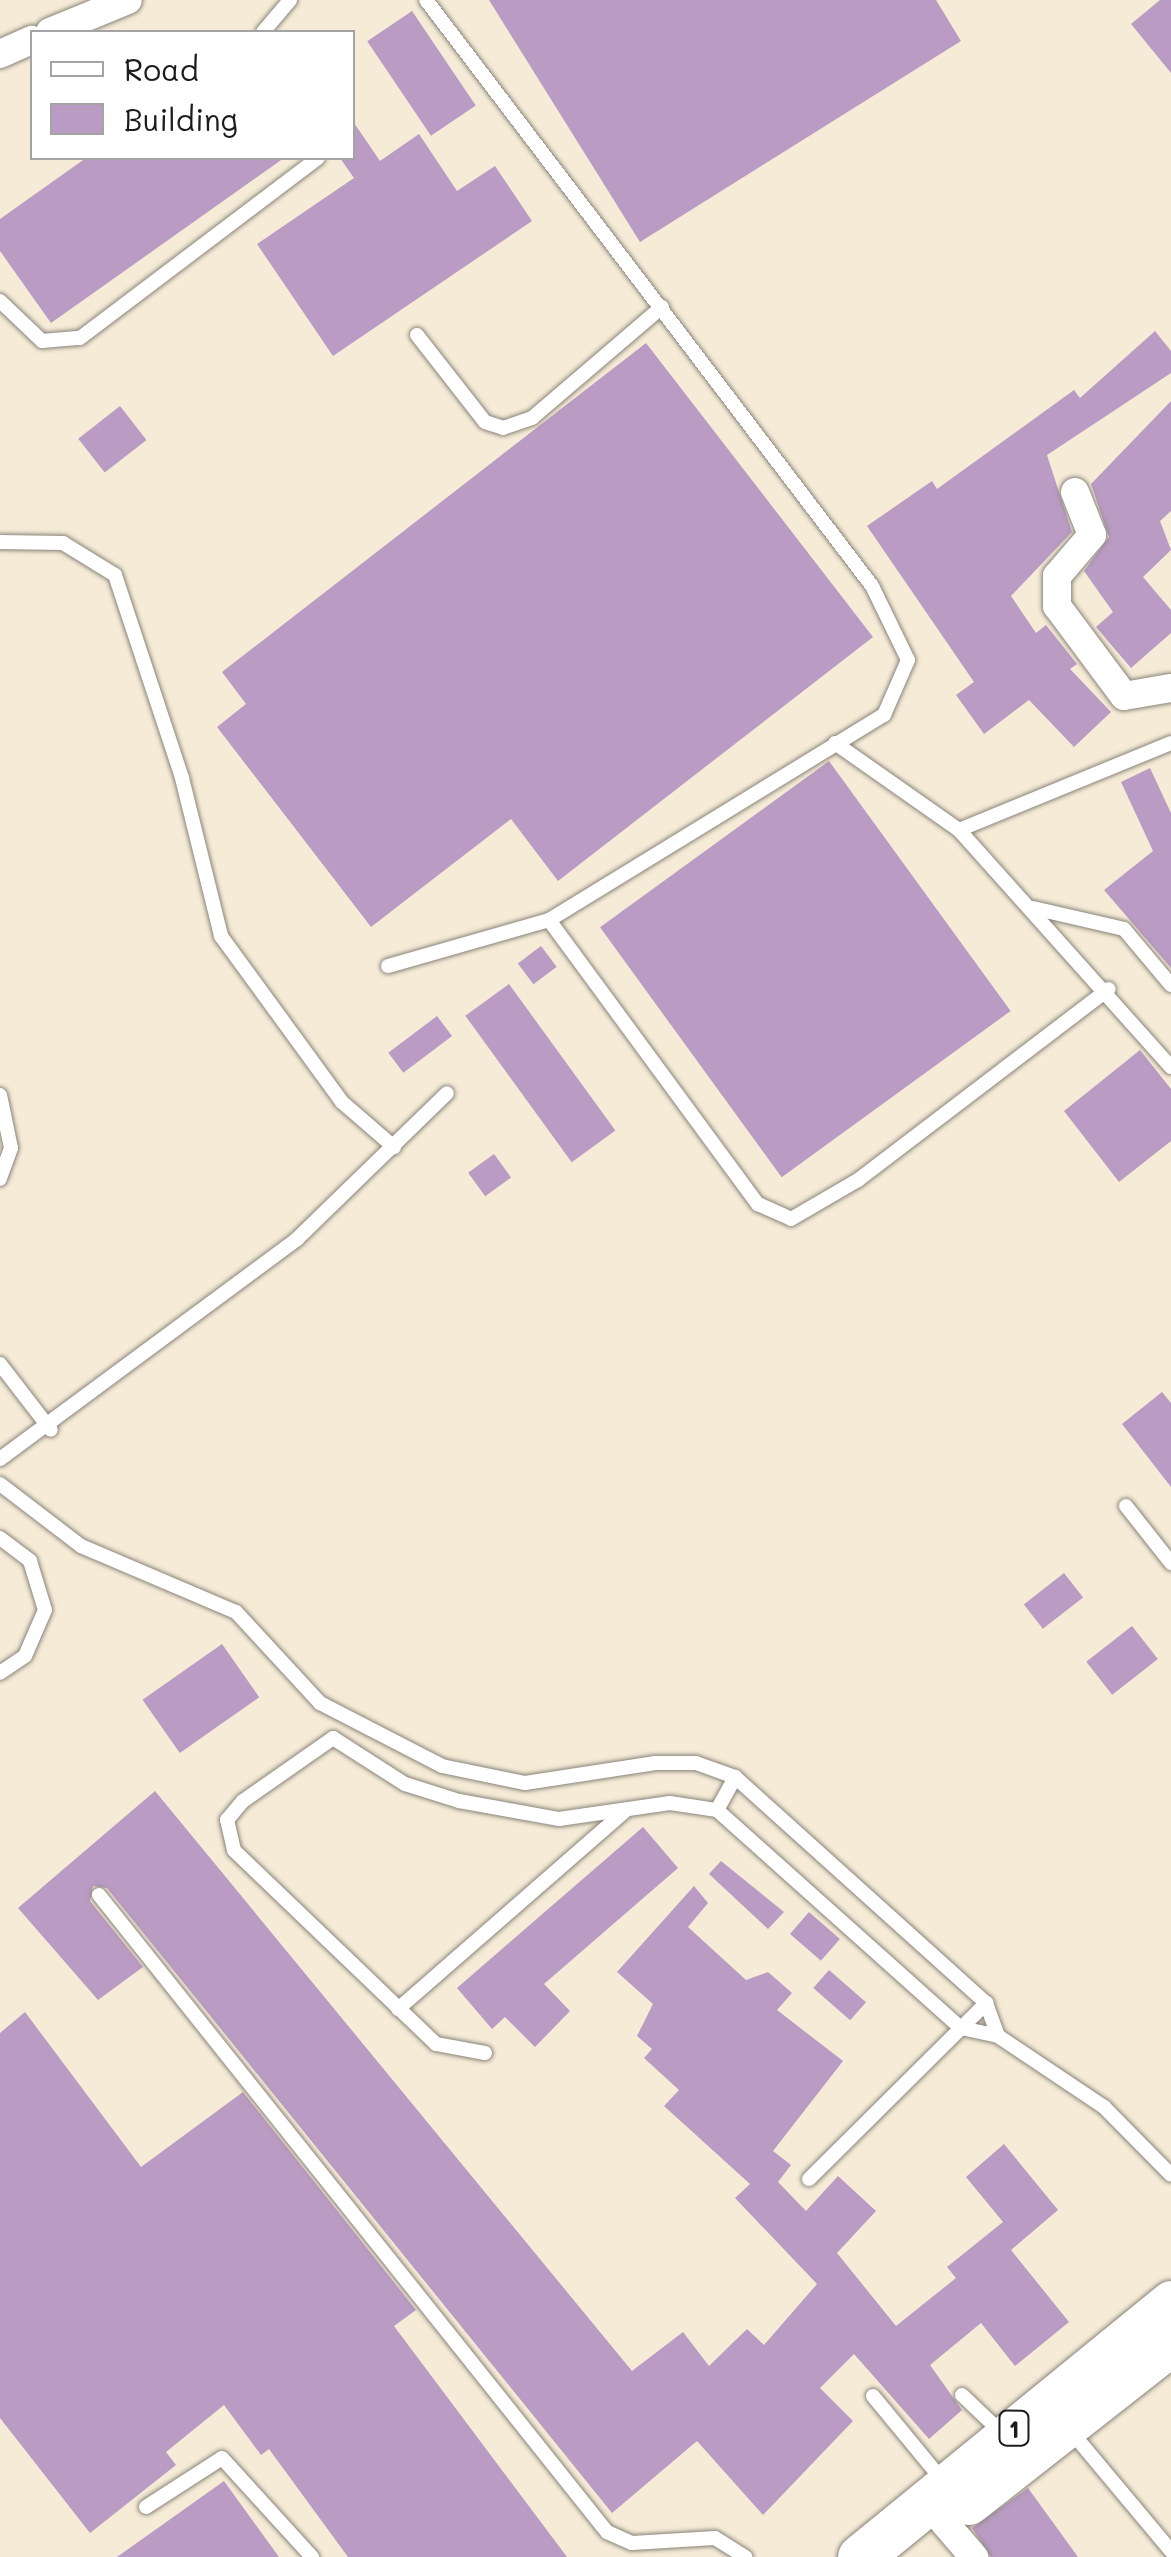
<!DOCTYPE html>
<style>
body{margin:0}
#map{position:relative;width:1171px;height:2557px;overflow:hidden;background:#f6ebd7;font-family:Mali,sans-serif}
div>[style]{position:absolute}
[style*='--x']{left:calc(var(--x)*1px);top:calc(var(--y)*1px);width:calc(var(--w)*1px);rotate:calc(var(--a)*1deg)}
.building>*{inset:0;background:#b99bc3;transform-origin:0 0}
.roads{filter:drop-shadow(0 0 2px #89847a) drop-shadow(0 0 2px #89847a)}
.service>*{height:14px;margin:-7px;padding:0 7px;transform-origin:7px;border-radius:7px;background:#fff}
.minor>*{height:28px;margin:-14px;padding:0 14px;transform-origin:14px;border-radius:14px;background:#fff}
.trunk>*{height:45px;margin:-22.5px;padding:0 22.5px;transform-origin:22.5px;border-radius:22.5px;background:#fff}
span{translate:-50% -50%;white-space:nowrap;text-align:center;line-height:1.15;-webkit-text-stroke:8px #fff;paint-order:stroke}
.shield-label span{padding:2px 8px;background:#fff;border:2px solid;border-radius:8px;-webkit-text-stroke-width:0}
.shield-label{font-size:25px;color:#1c1c1c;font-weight:700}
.legend{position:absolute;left:30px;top:30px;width:325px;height:130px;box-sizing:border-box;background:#fff;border:2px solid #a4a4a4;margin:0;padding:12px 18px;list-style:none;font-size:30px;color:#1c1c1c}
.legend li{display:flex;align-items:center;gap:20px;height:50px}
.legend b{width:50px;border:2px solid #a4a4a4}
</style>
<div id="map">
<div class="building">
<div style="clip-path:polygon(489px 0,936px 0,961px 41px,640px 242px)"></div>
<div style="clip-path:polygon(1160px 0,1171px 0,1171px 73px,1131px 24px)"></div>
<div style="left:412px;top:11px;width:114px;height:54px;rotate:56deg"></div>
<div style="clip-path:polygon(352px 120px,380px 161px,419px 134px,457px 191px,495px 166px,532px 221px,333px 356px,257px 244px,354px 178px,340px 158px,352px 158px)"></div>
<div style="clip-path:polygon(86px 158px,284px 158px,51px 323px,0 251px,0 219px)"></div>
<div style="clip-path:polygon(1155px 331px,1171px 351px,1171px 373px,1047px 455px,1072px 532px,1011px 596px,1036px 633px,1046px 625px,1077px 664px,1070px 669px,1111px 712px,1074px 747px,1029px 700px,984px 734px,956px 695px,974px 682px,867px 526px,932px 481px,937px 489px,1074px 390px,1080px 398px)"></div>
<div style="clip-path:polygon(646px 343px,873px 637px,558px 881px,511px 819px,371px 927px,217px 727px,246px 704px,222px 672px)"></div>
<div style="clip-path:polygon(1171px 401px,1171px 511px,1160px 521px,1171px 550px,1143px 577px,1171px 610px,1171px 633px,1131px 668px,1096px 627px,1113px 612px,1084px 571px,1109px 537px,1091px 484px)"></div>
<div style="left:120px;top:406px;width:43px;height:53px;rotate:52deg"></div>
<div style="left:829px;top:761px;width:309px;height:283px;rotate:54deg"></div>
<div style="clip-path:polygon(1150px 768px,1171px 813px,1171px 968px,1104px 890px,1153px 851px,1121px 782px)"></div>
<div style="left:541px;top:946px;width:26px;height:29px;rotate:53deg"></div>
<div style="left:509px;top:984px;width:181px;height:54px;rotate:54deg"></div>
<div style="left:437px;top:1016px;width:25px;height:61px;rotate:53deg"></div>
<div style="clip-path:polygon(1140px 1050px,1171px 1089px,1171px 1141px,1119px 1182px,1064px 1111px)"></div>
<div style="left:494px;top:1154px;width:29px;height:32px;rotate:54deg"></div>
<div style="clip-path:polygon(1162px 1392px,1171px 1403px,1171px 1487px,1122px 1424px)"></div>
<div style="left:1064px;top:1573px;width:31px;height:51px;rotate:52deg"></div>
<div style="left:1132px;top:1626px;width:42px;height:58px;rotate:52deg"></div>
<div style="left:222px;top:1644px;width:65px;height:97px;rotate:55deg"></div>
<div style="clip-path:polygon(155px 1791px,632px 2371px,683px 2332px,709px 2366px,747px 2329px,764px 2345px,817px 2284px,735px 2198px,750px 2184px,664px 2106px,679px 2090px,644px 2058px,652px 2049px,637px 2036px,653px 2004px,617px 1972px,694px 1886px,708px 1903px,688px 1927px,746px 1980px,768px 1972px,792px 1993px,777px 2010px,843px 2061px,773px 2151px,791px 2165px,778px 2182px,806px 2211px,838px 2176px,876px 2211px,837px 2253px,896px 2326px,956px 2278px,947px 2267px,1003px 2222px,966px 2177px,1004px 2144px,1058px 2210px,1011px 2250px,1069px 2322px,1015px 2366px,981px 2323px,930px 2365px,962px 2410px,929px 2439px,854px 2354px,820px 2388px,853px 2421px,763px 2515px,697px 2441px,612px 2513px,107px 1888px,93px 1886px,90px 1901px,143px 1967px,98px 2000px,18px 1908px)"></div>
<div style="clip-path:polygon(643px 1827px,678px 1868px,544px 1984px,570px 2011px,535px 2047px,505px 2017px,492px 2029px,457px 1988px)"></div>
<div style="clip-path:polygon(721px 1861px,784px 1912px,768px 1929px,709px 1874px)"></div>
<div style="left:809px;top:1912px;width:41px;height:29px;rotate:41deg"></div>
<div style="left:829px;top:1970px;width:49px;height:24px;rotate:41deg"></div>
<div style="clip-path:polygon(25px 2012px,141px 2167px,243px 2092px,416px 2310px,394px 2326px,567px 2557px,348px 2557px,269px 2449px,261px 2455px,224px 2405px,166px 2452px,176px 2465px,90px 2533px,0 2418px,0 2033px)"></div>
<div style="clip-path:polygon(224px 2481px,279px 2557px,117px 2557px)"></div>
<div style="clip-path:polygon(1028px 2488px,1078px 2557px,991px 2557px,972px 2528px)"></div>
</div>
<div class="roads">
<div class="service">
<div style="--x:263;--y:32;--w:42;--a:-49.8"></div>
<div style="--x:0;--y:301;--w:58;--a:43.6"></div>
<div style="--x:42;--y:341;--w:38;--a:-5"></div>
<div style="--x:80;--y:338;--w:298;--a:-37.1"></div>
<div style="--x:417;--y:335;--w:110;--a:52"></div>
<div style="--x:485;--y:422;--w:19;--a:18"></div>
<div style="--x:503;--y:428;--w:31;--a:-19"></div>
<div style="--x:532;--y:418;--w:171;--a:-40.5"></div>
<div style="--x:0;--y:542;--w:63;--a:0.9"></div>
<div style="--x:63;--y:543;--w:61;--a:31.6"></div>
<div style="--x:115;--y:575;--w:214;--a:71.7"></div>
<div style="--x:182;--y:778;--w:163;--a:76.1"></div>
<div style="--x:221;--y:936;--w:205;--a:53.9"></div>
<div style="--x:342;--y:1102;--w:69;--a:40.9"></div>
<div style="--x:835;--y:743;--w:151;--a:35.1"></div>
<div style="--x:1171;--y:743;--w:229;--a:157.7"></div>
<div style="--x:959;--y:830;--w:318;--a:48.2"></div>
<div style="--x:1033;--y:908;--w:93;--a:13"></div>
<div style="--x:1124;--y:929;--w:73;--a:50"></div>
<div style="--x:549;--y:920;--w:353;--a:53.7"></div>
<div style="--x:758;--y:1204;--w:36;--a:24"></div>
<div style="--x:791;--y:1219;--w:78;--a:-30.2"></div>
<div style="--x:858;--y:1180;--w:315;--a:-37.3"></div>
<div style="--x:388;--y:966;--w:167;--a:-15.9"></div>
<div style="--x:549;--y:920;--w:393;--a:-31.5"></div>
<div style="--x:884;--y:715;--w:60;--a:-66.4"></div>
<div style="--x:908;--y:660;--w:82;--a:-115.9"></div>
<div style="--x:872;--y:586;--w:736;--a:-127.27"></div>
<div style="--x:0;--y:1095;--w:54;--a:78.3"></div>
<div style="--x:11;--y:1148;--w:33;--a:110"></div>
<div style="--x:0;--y:1364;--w:83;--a:52.3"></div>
<div style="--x:0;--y:1459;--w:370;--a:-36.5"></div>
<div style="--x:297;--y:1239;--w:209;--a:-44.2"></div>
<div style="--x:0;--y:1484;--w:102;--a:37.4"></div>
<div style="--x:81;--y:1546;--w:168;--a:23.1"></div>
<div style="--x:236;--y:1612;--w:124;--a:47.3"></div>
<div style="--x:320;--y:1703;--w:137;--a:27.3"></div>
<div style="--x:442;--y:1766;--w:85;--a:11.6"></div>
<div style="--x:525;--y:1783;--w:132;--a:-8.7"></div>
<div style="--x:655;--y:1763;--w:41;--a:0"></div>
<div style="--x:696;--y:1763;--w:41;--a:19.7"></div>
<div style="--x:735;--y:1777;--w:338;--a:42"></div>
<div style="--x:986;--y:2003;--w:35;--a:70"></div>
<div style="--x:1126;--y:1506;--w:73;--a:51.7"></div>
<div style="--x:0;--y:1538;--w:38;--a:37"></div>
<div style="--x:30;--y:1561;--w:51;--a:73"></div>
<div style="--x:45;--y:1610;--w:50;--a:113.5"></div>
<div style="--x:25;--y:1656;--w:30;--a:146"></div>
<div style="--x:717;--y:1810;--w:38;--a:-61"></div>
<div style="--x:99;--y:1895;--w:815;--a:51.43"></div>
<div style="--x:607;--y:2532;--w:27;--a:24"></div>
<div style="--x:632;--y:2543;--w:83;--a:-3.4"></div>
<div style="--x:715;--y:2538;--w:36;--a:32"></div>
<div style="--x:398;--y:2009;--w:304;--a:-41.1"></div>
<div style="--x:485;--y:2053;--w:50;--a:-169.6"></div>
<div style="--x:436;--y:2044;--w:280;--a:-136.2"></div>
<div style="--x:234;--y:1850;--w:31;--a:-103"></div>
<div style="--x:227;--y:1820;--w:25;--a:-50"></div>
<div style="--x:243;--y:1801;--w:110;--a:-35"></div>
<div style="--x:333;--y:1738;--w:85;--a:32.6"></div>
<div style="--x:405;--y:1784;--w:57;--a:17.5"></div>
<div style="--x:459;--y:1801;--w:102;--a:10.2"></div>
<div style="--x:559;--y:1819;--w:112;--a:-8.2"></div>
<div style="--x:670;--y:1803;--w:48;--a:8.5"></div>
<div style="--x:717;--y:1810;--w:327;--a:41.8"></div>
<div style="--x:961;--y:2028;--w:38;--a:12"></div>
<div style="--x:998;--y:2036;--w:128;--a:33.8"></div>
<div style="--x:1104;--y:2107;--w:95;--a:45.4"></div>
<div style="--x:809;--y:2179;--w:250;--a:-44.8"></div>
<div style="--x:962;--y:2395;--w:58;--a:43.6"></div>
<div style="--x:873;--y:2396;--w:110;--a:50.5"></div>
<div style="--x:1069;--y:2429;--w:159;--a:50.1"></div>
<div style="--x:146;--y:2507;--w:90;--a:-32.8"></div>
<div style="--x:222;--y:2458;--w:134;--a:47.7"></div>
</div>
<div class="minor">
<div style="--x:50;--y:32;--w:84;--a:-22.3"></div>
<div style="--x:0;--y:54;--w:35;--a:-24"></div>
<div style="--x:1075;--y:492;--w:46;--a:68.4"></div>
<div style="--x:1092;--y:535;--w:54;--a:130.5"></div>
<div style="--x:1057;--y:576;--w:30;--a:90"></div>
<div style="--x:1057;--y:606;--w:112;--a:53.3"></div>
<div style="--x:1124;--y:696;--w:48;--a:-9.7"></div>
<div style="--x:943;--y:2521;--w:48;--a:49.3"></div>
</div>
<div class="trunk">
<div style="--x:968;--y:2502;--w:258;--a:-38.1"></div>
<div style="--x:860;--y:2557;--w:402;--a:-39.2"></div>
</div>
</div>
<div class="shield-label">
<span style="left:1014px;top:2428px">1</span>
</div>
<ul class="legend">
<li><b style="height:12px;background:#fff"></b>Road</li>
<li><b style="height:28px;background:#b99bc3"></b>Building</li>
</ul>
</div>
